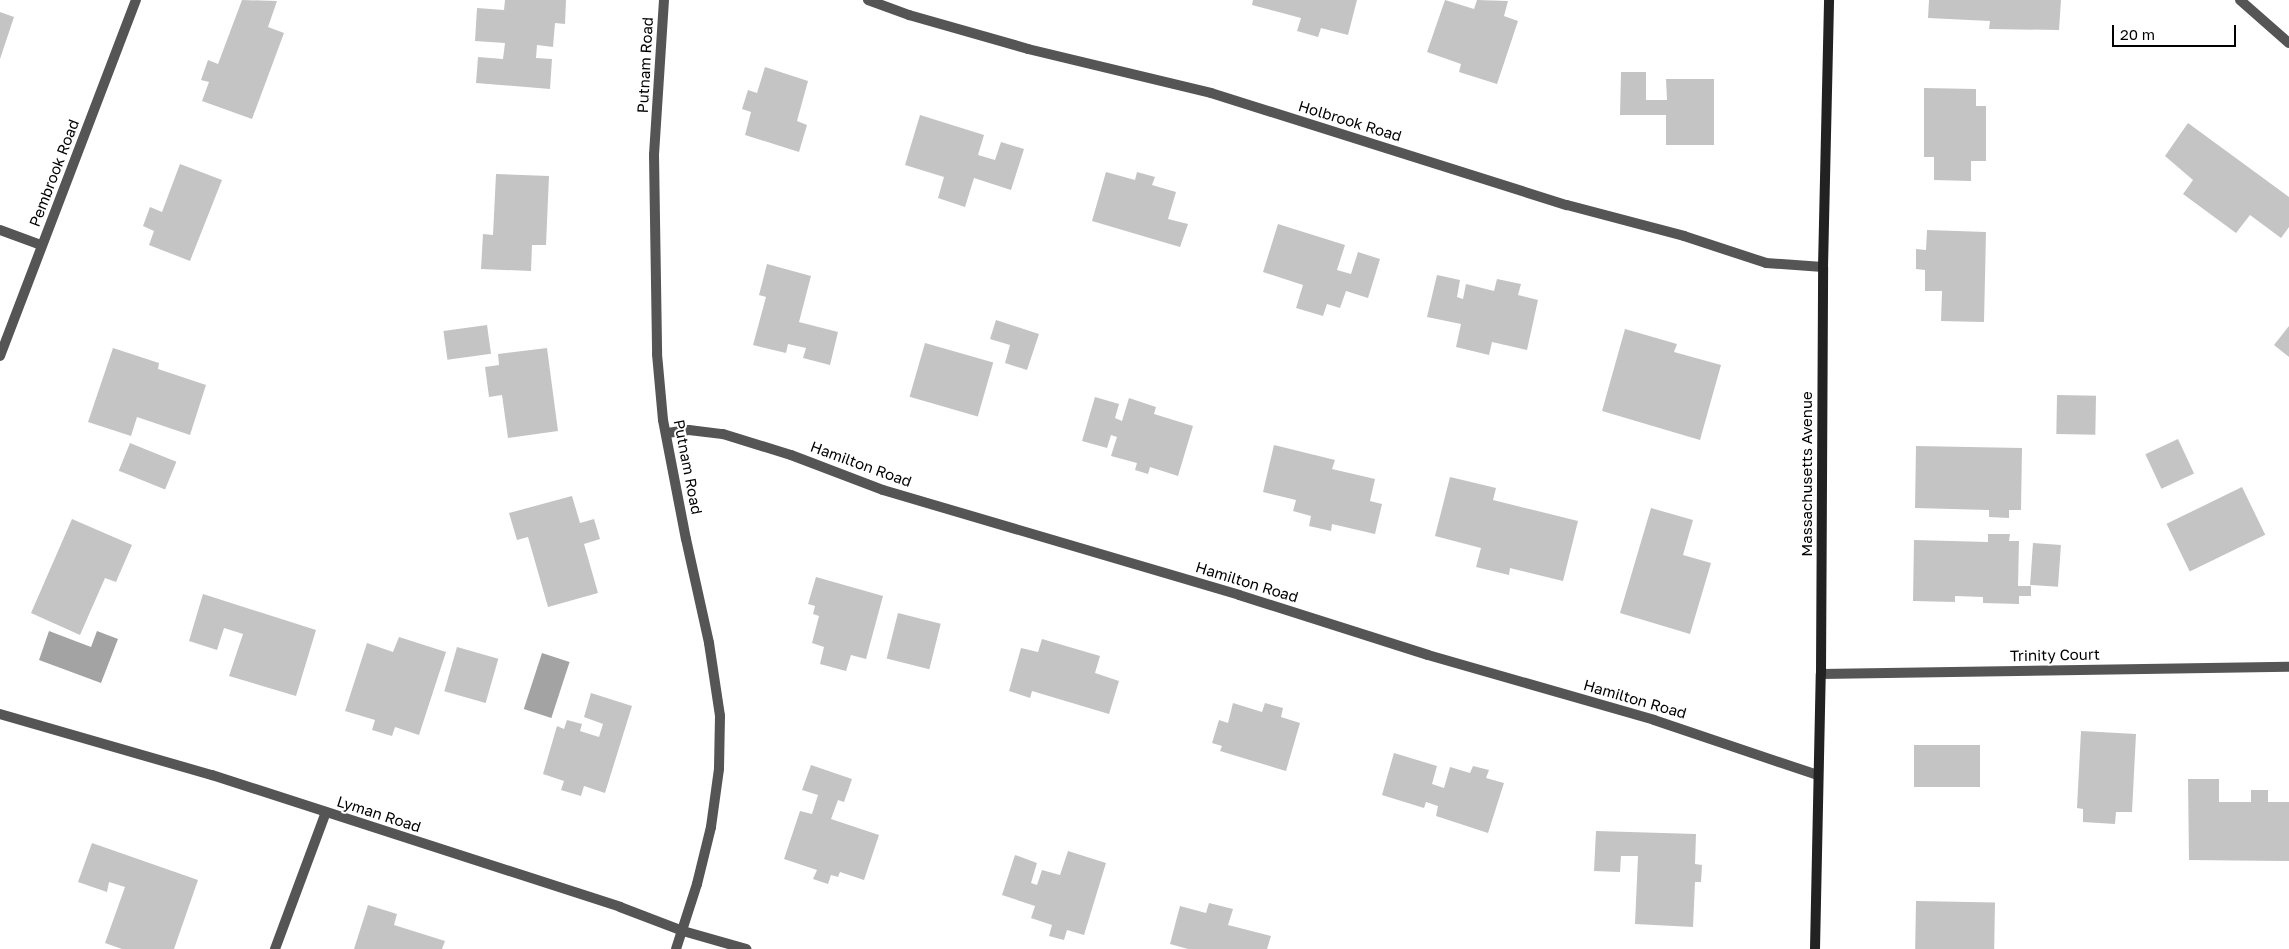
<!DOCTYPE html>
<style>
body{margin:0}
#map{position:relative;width:2289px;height:949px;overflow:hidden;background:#fff;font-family:"Golos Text",sans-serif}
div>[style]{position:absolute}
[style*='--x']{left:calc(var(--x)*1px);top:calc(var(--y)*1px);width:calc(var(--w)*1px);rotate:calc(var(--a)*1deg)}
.water>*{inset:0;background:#a3a3a3;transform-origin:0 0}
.building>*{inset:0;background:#c4c4c4;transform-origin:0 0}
.street>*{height:10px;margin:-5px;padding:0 5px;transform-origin:5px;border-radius:5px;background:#555}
.secondary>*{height:10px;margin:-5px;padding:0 5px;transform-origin:5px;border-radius:5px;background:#222}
span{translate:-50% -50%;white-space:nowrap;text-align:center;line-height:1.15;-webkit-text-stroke:4px #fff;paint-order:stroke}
.street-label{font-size:15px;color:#000}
.scale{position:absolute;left:2112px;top:25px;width:124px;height:22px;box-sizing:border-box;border:2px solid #000;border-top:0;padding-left:6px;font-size:15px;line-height:18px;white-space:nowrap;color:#000;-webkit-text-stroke:4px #fff;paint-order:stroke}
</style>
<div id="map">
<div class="water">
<div style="clip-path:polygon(49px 631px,91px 647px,97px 631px,118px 639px,101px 683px,39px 660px)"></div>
<div style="left:542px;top:653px;width:29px;height:59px;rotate:18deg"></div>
</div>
<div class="building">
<div style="clip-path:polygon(242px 0,277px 1px,268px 27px,284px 33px,252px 119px,202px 101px,209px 82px,201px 80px,208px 60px,218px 64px)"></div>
<div style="clip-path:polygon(505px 0,566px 0,565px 24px,555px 23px,553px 47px,537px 45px,536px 58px,552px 59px,550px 89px,476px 83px,478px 57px,503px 59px,505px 43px,475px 41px,477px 8px,504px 10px)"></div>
<div style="clip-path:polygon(1253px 0,1357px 0,1348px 35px,1321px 28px,1318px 37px,1297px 31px,1301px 18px,1252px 5px)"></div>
<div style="clip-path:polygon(1445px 0,1474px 9px,1477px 0,1508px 1px,1504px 16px,1518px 21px,1497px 84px,1459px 72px,1461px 64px,1427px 52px)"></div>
<div style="clip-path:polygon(1929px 0,2061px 0,2059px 30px,1989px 29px,1990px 21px,1928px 18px)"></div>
<div style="clip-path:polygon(0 12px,14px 17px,0 59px)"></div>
<div style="clip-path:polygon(765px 67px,808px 81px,797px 121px,807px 125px,799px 152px,745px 135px,751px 112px,742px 109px,748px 90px,757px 93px)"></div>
<div style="clip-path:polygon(1621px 72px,1646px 72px,1646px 100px,1667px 100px,1666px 79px,1714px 79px,1714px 145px,1666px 145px,1666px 115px,1620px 115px)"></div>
<div style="clip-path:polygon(1924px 88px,1976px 89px,1976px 106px,1986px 106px,1986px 161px,1971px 161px,1971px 181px,1934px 180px,1934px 157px,1924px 157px)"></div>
<div style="clip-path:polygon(920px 115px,984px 135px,978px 155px,995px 160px,1001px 142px,1024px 149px,1011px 190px,974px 178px,965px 207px,938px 198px,944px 177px,905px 165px)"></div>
<div style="clip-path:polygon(2188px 123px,2289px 197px,2289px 227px,2281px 238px,2250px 215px,2236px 233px,2183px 194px,2193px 180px,2165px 156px)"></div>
<div style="clip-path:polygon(180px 164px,222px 180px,190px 261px,149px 245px,154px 231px,143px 226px,150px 207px,162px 212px)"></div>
<div style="clip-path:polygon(1106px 172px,1135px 180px,1137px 172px,1155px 177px,1152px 185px,1176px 192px,1168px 219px,1188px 224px,1180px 247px,1092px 221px)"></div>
<div style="clip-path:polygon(496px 174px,549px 176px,546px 245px,532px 245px,531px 271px,481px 269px,483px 234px,493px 235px)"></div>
<div style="clip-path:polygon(1278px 224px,1345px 245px,1337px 270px,1351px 274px,1358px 252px,1380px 259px,1368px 298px,1346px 291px,1340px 308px,1327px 304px,1323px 316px,1296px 308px,1303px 285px,1263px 272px)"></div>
<div style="clip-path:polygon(1927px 230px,1986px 232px,1984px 322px,1941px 321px,1942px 291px,1925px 291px,1925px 270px,1916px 269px,1916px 249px,1926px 250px)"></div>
<div style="clip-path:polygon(767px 264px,811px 276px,799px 322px,838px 332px,830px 365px,803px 358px,806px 348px,788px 344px,786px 353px,753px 345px,766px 297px,759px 295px)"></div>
<div style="clip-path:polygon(1437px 275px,1460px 280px,1457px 297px,1463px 299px,1466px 284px,1494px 291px,1497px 279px,1521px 284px,1518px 295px,1538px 300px,1527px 350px,1492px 342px,1489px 355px,1456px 347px,1461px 324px,1427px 317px)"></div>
<div style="clip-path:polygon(996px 320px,1039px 334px,1027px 370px,1005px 363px,1010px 345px,990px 339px)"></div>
<div style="left:487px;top:325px;width:29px;height:44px;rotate:82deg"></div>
<div style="clip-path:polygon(2289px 326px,2289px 357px,2274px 345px)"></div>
<div style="clip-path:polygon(1625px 329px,1677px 344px,1674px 352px,1721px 365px,1700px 440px,1602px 411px)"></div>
<div style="left:925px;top:343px;width:71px;height:56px;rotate:16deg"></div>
<div style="clip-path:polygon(113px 348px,159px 363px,158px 369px,206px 385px,190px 435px,137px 417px,131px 436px,88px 422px)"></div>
<div style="clip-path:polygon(547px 348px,558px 431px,508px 438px,502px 395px,489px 397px,485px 367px,499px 365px,498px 354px)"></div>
<div style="left:2057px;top:395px;width:39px;height:39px;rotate:1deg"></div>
<div style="clip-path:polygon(1095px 397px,1119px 404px,1115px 418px,1122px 421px,1129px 398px,1156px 407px,1154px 414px,1193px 426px,1178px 476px,1150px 467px,1148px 474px,1135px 470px,1137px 463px,1111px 456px,1117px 437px,1111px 435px,1107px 448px,1082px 441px)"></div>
<div style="left:2178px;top:439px;width:38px;height:36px;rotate:65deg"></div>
<div style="left:130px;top:443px;width:50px;height:30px;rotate:22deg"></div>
<div style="clip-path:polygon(1274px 445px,1335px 460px,1332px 469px,1375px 479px,1370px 501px,1382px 504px,1375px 534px,1332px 524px,1331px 531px,1309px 526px,1311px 516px,1293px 511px,1296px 500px,1263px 492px)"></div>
<div style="clip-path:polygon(1916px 446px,2022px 448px,2021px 510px,2009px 510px,2009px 518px,1989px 517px,1989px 510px,1915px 508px)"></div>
<div style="clip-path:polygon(1450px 477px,1496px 488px,1493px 500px,1578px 521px,1563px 581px,1510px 568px,1509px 575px,1476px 567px,1481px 548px,1435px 536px)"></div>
<div style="left:2242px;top:487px;width:53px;height:84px;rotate:64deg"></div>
<div style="clip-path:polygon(572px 496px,580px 523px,594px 519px,600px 539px,584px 544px,598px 593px,548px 607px,528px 537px,517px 540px,509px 513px)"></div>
<div style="clip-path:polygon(1651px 508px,1693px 520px,1683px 555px,1711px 563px,1690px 634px,1620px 613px)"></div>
<div style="clip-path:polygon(72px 519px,132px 545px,116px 582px,105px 578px,80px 635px,31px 613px)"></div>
<div style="clip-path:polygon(1988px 534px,2010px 534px,2009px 541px,2019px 541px,2018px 586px,2031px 586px,2031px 596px,2019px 596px,2019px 604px,1983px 603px,1983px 597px,1955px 596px,1955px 602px,1913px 601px,1914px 540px,1988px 542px)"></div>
<div style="left:2033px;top:543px;width:28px;height:42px;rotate:4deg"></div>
<div style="clip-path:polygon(816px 577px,883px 596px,866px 659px,851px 655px,846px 671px,820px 664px,824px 647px,812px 643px,819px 616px,813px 614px,815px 606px,808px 604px)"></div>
<div style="clip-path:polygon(203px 594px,316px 630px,296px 696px,229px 676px,243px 634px,224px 628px,217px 650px,189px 641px)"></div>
<div style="left:898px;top:613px;width:44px;height:47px;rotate:14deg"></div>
<div style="clip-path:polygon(399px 637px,446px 652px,419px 735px,395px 727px,392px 736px,372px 730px,375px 720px,345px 711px,367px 643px,393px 652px)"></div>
<div style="clip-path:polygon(1042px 639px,1100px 656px,1095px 673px,1119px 681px,1109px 714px,1032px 691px,1030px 698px,1009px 691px,1021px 648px,1038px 652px)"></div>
<div style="left:457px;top:647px;width:43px;height:46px;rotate:16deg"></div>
<div style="clip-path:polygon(591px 693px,632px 706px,605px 793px,584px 786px,581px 796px,561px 790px,564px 781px,543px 774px,557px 726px,564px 729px,567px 720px,582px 724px,580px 731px,599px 737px,603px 724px,584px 717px)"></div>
<div style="clip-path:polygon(1233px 703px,1262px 712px,1265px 703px,1283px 708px,1281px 717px,1300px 723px,1286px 771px,1220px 751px,1222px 746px,1212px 743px,1219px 720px,1228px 723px)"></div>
<div style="clip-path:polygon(2081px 731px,2136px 734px,2132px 812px,2116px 812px,2115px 824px,2083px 822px,2083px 809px,2077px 808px)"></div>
<div style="left:1914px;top:745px;width:66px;height:42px"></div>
<div style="clip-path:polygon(1394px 753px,1437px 766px,1432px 784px,1444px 788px,1450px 767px,1470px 773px,1473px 766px,1489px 770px,1486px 778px,1504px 783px,1488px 833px,1436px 816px,1438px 806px,1426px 802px,1424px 808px,1382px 795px)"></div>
<div style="clip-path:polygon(811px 765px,852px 779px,844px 802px,838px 800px,831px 819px,879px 835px,864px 880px,840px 872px,838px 877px,831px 875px,828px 884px,813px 879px,817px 870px,784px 859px,800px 811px,812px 814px,818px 795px,802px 790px)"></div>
<div style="clip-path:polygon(2188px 779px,2219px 779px,2219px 802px,2251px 802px,2251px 790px,2268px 790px,2268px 802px,2289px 802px,2289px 861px,2189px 860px)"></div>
<div style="clip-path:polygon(1596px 831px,1696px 834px,1695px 864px,1702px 865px,1701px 882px,1695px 882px,1693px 927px,1635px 924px,1638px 856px,1621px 856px,1620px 872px,1594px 871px)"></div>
<div style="clip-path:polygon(92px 843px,198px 880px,174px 949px,122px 949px,105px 943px,125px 887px,109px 882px,107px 892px,78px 882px)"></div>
<div style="clip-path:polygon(1068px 851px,1106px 863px,1084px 935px,1067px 930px,1064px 940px,1049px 936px,1052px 925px,1031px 918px,1035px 906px,1002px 895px,1015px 855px,1037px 863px,1031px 883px,1037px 885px,1042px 870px,1060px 875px)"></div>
<div style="left:1916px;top:901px;width:79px;height:48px;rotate:1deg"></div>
<div style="clip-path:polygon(1209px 903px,1233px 909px,1228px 925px,1271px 936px,1267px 949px,1188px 949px,1170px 944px,1180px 906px,1206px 913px)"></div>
<div style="clip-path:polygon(368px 905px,397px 914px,394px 925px,445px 941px,442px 949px,354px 949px)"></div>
</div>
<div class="street">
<div style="--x:664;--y:0;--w:155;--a:93.7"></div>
<div style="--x:654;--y:155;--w:199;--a:89.1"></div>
<div style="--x:657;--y:354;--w:66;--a:84.8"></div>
<div style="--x:663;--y:420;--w:121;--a:79.1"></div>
<div style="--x:686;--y:539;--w:107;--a:77.5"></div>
<div style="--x:709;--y:643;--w:74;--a:81.4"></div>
<div style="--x:720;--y:716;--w:53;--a:91.1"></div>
<div style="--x:719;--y:769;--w:59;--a:97.9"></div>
<div style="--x:711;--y:827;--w:59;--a:103.8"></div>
<div style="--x:697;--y:884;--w:68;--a:107.9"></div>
<div style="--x:868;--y:0;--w:44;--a:20.1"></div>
<div style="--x:909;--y:15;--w:124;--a:15.9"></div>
<div style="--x:1028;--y:49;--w:188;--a:13.5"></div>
<div style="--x:1211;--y:93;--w:373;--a:17.5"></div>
<div style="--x:1567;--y:205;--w:121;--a:14.8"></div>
<div style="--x:1684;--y:236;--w:86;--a:18.2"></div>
<div style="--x:1766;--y:263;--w:57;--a:4"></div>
<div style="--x:2240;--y:0;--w:65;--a:41.3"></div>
<div style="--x:0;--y:230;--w:44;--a:20.1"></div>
<div style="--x:0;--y:356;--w:381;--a:-69.1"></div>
<div style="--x:667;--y:433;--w:22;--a:-8"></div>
<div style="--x:689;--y:430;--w:34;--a:7"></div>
<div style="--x:723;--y:434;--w:71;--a:17.2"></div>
<div style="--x:791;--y:455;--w:98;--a:20.8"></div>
<div style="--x:883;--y:490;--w:371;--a:16.4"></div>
<div style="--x:1239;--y:595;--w:198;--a:17.6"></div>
<div style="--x:1428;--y:655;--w:235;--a:16"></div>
<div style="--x:1654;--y:720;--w:172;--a:18.6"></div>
<div style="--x:1821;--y:674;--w:468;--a:-0.9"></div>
<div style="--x:0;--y:714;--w:221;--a:16.1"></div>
<div style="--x:212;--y:775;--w:429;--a:17.9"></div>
<div style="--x:620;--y:907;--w:67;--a:20.9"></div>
<div style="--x:683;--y:931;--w:66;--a:15.9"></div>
<div style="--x:275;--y:949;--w:146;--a:-69.6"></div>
</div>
<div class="secondary">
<div style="--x:1815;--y:949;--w:275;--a:-88.8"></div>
<div style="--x:1821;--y:674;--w:407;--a:-89.7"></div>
<div style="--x:1823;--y:267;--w:267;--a:-88.7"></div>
</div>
<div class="street-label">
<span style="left:645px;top:65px;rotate:-87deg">Putnam Road</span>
<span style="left:1350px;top:121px;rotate:17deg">Holbrook Road</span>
<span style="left:54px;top:173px;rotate:-69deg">Pembrook Road</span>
<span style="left:861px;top:464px;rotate:20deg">Hamilton Road</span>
<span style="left:688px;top:467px;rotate:79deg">Putnam Road</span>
<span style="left:1807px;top:474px;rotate:-90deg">Massachusetts Avenue</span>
<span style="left:1247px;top:582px;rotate:17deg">Hamilton Road</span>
<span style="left:2055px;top:655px;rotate:-1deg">Trinity Court</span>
<span style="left:1635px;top:699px;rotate:16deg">Hamilton Road</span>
<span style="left:379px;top:814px;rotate:18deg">Lyman Road</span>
</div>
<div class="scale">20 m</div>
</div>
